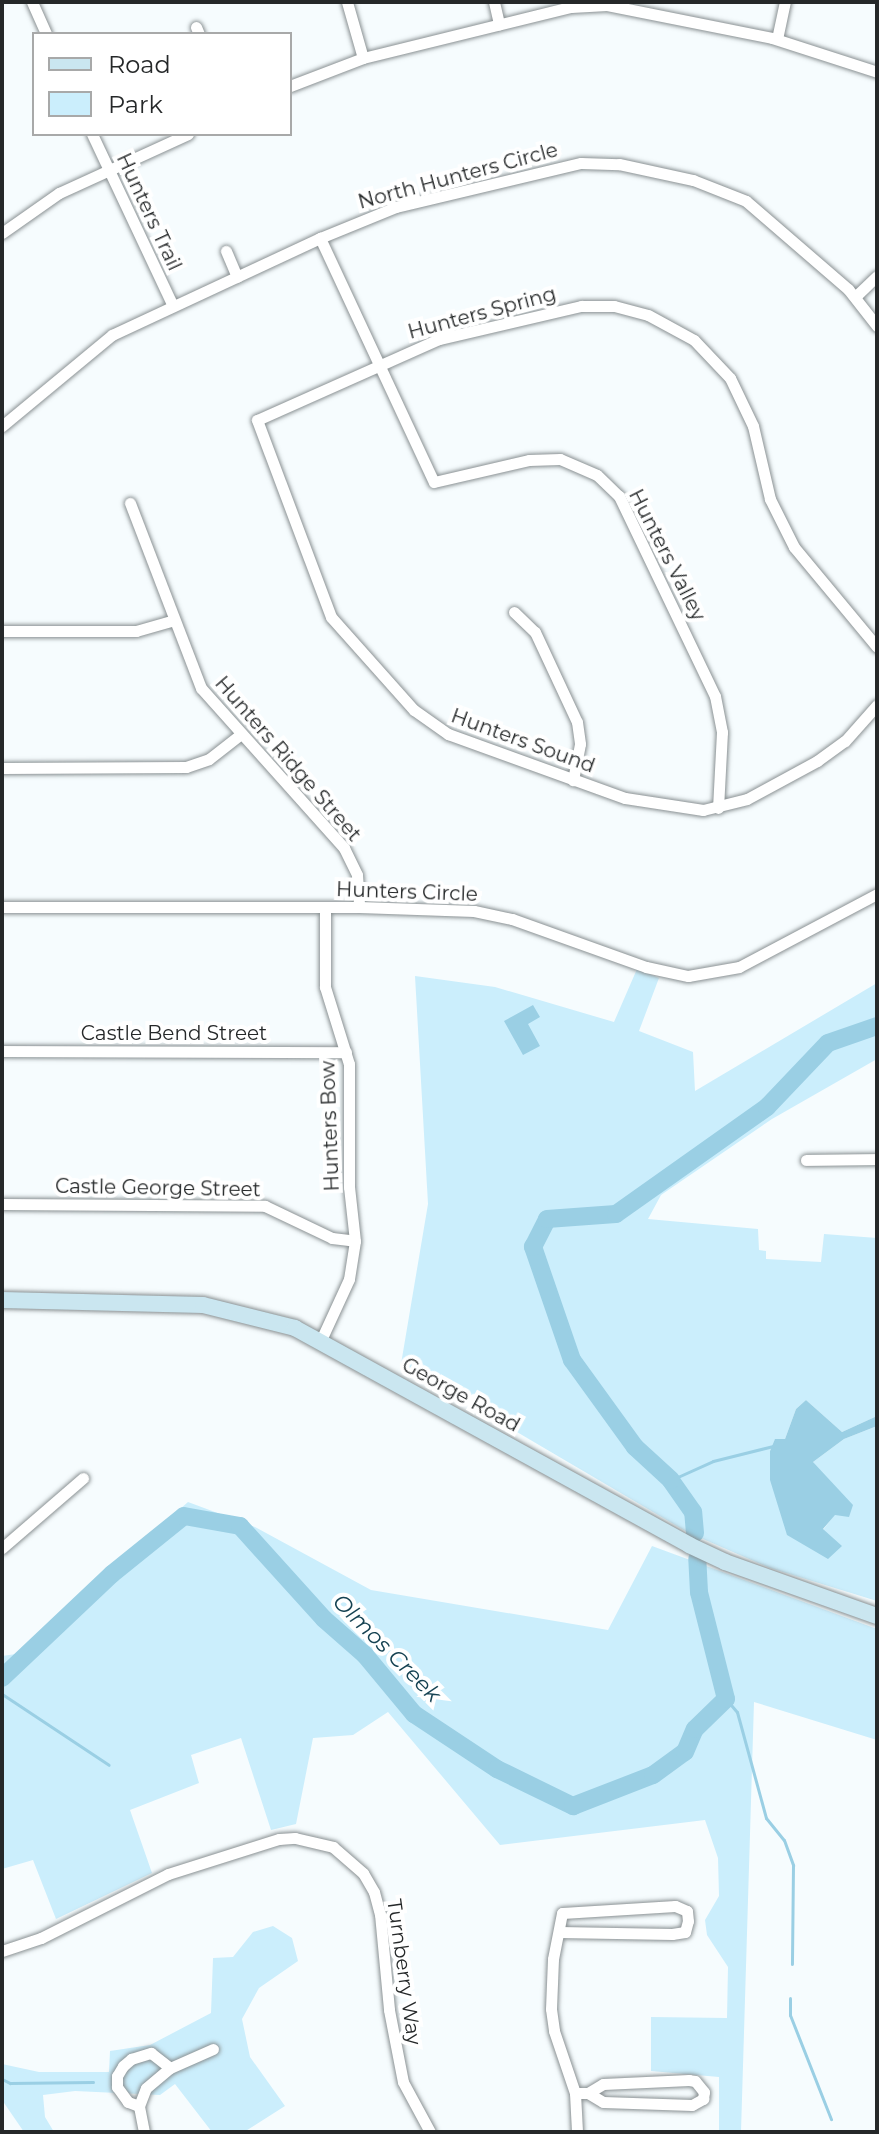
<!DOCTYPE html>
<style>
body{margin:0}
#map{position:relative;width:879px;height:2134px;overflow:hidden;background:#f6fcfe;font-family:Montserrat,sans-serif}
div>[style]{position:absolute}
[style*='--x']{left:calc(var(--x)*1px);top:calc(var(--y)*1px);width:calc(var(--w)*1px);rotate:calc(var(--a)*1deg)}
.green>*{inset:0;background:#cbeefc}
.water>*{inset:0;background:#9acfe4}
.stream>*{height:3px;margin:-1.5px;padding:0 1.5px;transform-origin:1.5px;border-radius:1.5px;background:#9acfe4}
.river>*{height:18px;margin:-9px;padding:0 9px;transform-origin:9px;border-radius:9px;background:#9acfe4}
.roads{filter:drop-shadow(0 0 2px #8a9193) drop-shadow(0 0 2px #8a9193)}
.street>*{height:11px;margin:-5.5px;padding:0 5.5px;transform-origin:5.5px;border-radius:5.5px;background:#fff}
.secondary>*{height:16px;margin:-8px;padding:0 8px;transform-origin:8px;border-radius:8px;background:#cae6f0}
span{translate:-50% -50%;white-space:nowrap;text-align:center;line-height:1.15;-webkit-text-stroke:8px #fff;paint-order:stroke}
.street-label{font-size:20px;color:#252829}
.water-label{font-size:22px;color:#154252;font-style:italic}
.frame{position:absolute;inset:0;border:4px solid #252829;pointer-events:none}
.legend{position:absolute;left:32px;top:32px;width:260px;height:104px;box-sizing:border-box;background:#fff;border:2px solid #a8a9a9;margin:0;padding:10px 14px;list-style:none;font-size:24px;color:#252829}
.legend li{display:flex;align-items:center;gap:16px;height:40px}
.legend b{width:40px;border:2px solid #a8a9a9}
</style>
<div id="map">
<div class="green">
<div style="clip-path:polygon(637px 969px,659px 978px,639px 1031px,693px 1052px,695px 1091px,877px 983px,877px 1059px,772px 1119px,661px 1195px,648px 1219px,758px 1229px,759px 1250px,766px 1251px,766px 1259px,821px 1262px,824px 1234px,877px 1238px,877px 1416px,842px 1432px,806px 1400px,796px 1409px,785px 1439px,775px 1440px,770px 1451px,823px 1530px,835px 1514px,813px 1462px,844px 1439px,877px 1426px,877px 1601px,770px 1568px,687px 1532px,401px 1364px,428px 1204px,415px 976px,495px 987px,614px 1022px)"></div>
<div style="clip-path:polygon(188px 1502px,255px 1527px,371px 1590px,608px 1630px,652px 1546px,877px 1629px,877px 1740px,754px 1702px,741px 2132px,719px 2132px,719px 2077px,651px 2071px,651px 2017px,727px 2018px,728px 1967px,707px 1935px,705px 1920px,719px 1896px,718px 1858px,705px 1820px,500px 1845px,388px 1712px,353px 1735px,313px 1738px,296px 1824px,271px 1830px,241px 1738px,191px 1755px,199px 1783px,130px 1810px,152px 1873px,56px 1919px,33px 1860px,2px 1869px,2px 1656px,16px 1654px)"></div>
<div style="clip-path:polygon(273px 1926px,292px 1938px,298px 1961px,259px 1988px,242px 2019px,250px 2057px,285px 2106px,244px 2132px,212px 2132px,175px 2084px,160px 2095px,75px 2091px,43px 2095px,45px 2117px,54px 2132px,24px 2132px,2px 2100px,2px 2064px,39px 2072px,109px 2072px,110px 2051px,150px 2045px,211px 2013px,213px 1958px,233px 1957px,253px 1932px)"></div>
</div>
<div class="water">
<div style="clip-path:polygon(533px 1005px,540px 1017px,528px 1024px,540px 1046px,523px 1055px,504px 1021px)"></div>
<div style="clip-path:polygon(806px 1400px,842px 1432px,877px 1416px,877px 1426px,844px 1439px,813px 1462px,853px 1505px,849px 1517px,835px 1515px,823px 1529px,842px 1546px,828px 1559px,787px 1535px,770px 1480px,770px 1451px,775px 1439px,785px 1439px,796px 1409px)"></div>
</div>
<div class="stream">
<div style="--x:671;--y:1480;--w:46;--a:-24.3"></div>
<div style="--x:713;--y:1461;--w:62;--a:-14"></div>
<div style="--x:2;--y:1694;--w:128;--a:33.6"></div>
<div style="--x:726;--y:1699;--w:17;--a:50"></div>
<div style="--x:737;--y:1712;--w:110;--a:74.7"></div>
<div style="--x:766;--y:1818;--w:28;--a:51"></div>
<div style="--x:784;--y:1840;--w:27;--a:70"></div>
<div style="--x:793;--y:1865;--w:99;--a:90.6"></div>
<div style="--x:790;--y:1998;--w:17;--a:90"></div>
<div style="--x:790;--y:2015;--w:112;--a:68.5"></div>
<div style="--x:2;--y:2079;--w:9;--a:27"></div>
<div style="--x:10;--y:2083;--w:83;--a:-0.7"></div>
</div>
<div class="river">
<div style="--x:695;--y:1533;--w:21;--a:-95"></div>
<div style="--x:693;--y:1512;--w:39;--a:-125"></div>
<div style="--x:671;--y:1480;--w:49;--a:-137.5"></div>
<div style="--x:635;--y:1447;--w:107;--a:-125.9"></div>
<div style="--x:572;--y:1360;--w:120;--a:-109"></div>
<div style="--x:533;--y:1247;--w:31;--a:-63"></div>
<div style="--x:547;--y:1219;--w:69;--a:-4.1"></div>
<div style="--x:616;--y:1214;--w:185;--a:-35.3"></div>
<div style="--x:767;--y:1107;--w:88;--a:-46.4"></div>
<div style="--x:828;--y:1043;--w:52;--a:-19.1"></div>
<div style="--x:2;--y:1678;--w:151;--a:-43.4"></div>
<div style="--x:112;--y:1574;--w:92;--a:-38.9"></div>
<div style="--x:184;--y:1516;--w:57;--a:10.1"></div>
<div style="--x:240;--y:1526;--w:125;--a:47.9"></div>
<div style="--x:324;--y:1619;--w:55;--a:41.3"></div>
<div style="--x:365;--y:1655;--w:77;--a:50.3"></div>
<div style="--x:414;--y:1714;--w:100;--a:33.5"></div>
<div style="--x:497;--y:1769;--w:85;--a:26"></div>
<div style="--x:573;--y:1806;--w:86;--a:-21.2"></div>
<div style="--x:653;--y:1775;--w:39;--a:-36"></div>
<div style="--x:685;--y:1752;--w:25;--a:-67"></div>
<div style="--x:695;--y:1729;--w:43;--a:-44.1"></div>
<div style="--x:726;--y:1699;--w:110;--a:-104.2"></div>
<div style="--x:699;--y:1592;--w:33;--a:-93"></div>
</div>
<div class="roads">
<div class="street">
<div style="--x:32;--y:2;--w:35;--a:66"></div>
<div style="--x:347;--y:2;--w:58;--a:74.1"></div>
<div style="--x:494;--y:2;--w:23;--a:77"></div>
<div style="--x:196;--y:27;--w:8;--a:67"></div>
<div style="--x:777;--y:39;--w:38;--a:-78"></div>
<div style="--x:290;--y:86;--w:78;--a:-21"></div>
<div style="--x:363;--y:58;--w:214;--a:-13.8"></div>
<div style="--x:571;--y:7;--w:36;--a:-3"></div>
<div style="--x:607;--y:5;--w:168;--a:11.3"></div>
<div style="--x:772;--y:38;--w:110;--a:17.9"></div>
<div style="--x:92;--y:134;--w:190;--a:64.8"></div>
<div style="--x:2;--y:233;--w:70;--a:-35.1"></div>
<div style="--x:59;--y:193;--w:142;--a:-24.6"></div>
<div style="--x:320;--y:238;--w:269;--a:65"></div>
<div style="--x:434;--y:482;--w:98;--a:-13"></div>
<div style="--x:529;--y:460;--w:31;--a:-2"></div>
<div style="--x:560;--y:459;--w:40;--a:23.4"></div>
<div style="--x:597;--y:475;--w:30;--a:44"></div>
<div style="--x:619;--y:496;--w:222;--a:64.4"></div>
<div style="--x:715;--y:696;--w:37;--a:79"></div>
<div style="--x:722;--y:732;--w:76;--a:93"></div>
<div style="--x:226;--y:251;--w:28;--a:67"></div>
<div style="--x:855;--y:297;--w:30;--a:-44"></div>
<div style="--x:2;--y:426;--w:143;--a:-39.6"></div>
<div style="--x:112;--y:335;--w:230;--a:-25"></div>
<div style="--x:320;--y:238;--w:82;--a:-22.2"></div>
<div style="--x:396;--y:207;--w:190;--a:-13.4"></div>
<div style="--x:581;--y:163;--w:38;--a:2"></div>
<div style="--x:619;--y:164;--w:76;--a:12.2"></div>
<div style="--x:693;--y:180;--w:57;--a:21.6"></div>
<div style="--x:746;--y:201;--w:135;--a:40.8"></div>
<div style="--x:848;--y:289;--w:47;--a:51.9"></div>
<div style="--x:130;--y:503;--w:198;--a:69"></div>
<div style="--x:201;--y:688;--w:215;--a:48.2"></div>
<div style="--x:344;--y:848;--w:30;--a:64"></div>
<div style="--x:357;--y:875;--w:32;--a:86"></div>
<div style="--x:514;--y:612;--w:29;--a:44"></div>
<div style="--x:535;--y:632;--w:99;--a:65"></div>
<div style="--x:577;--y:722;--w:22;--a:82"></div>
<div style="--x:580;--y:744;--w:37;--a:101"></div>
<div style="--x:2;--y:631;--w:134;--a:0"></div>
<div style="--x:136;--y:631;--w:40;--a:-16"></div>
<div style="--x:877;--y:647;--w:130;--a:-129.7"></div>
<div style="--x:794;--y:547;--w:54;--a:-116.6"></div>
<div style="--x:770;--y:499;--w:75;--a:-103.1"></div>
<div style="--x:753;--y:426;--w:53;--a:-115.6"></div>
<div style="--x:730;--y:378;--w:52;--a:-133.5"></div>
<div style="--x:694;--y:340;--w:52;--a:-151.5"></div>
<div style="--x:648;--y:315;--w:35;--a:-165"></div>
<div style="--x:614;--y:306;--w:33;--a:180"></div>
<div style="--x:581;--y:306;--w:146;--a:166.9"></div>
<div style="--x:439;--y:339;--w:199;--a:156"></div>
<div style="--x:257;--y:420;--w:210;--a:69.4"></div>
<div style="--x:331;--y:617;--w:125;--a:48.3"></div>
<div style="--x:414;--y:710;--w:42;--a:35.2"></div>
<div style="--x:448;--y:734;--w:188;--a:19.9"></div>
<div style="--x:625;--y:798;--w:79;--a:8.7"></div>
<div style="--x:703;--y:810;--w:45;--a:-14"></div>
<div style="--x:747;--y:799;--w:80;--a:-28.5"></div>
<div style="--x:817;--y:761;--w:34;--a:-36"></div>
<div style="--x:845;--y:741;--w:48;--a:-48.4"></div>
<div style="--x:2;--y:768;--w:184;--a:-0.3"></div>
<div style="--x:186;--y:767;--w:24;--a:-19"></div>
<div style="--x:209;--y:759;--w:41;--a:-38"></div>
<div style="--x:2;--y:907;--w:357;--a:0"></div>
<div style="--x:359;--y:907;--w:115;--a:2"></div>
<div style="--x:474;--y:911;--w:39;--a:12"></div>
<div style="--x:512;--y:919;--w:142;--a:19.7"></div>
<div style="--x:646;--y:967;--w:43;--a:12.1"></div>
<div style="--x:688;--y:976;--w:52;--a:-10"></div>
<div style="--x:739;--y:967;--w:156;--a:-27.9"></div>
<div style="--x:2;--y:1051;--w:344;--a:0.2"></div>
<div style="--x:806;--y:1160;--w:71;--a:-0.8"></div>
<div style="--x:2;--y:1204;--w:263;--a:0.4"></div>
<div style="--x:265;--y:1206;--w:74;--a:25.5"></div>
<div style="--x:332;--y:1238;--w:23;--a:7"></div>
<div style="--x:321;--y:1340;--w:67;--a:-65.3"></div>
<div style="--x:349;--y:1279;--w:38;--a:-81"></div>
<div style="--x:355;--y:1241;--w:54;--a:-96.3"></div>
<div style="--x:349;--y:1187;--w:123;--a:-90"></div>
<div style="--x:349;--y:1064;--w:81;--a:-107.3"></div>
<div style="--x:325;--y:987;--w:80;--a:-90"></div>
<div style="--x:2;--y:1548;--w:107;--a:-40.8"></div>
<div style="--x:559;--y:1932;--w:113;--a:1"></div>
<div style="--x:672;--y:1934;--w:13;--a:-9"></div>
<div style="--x:685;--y:1932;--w:11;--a:-75"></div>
<div style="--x:688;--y:1921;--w:10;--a:-96"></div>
<div style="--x:687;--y:1911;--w:13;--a:-157"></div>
<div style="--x:675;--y:1906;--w:113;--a:176.5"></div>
<div style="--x:562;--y:1913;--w:47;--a:101.1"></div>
<div style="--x:553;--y:1959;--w:50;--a:92.3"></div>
<div style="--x:551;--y:2009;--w:22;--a:82"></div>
<div style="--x:554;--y:2031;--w:65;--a:71.3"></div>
<div style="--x:575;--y:2093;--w:39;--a:87"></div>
<div style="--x:2;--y:1951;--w:41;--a:-18.4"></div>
<div style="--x:41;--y:1938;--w:142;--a:-26.7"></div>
<div style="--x:168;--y:1874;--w:116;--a:-17.5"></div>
<div style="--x:279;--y:1839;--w:16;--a:-4"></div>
<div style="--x:295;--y:1838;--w:39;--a:13"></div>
<div style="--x:333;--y:1847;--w:40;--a:41"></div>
<div style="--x:363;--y:1873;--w:22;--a:60"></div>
<div style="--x:374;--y:1892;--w:23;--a:75"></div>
<div style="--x:380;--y:1914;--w:96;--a:84.6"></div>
<div style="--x:389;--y:2010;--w:73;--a:79"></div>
<div style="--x:403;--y:2082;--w:57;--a:61.6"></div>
<div style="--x:575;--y:2093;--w:13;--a:0"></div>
<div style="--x:588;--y:2093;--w:17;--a:31"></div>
<div style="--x:603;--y:2102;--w:89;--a:1.9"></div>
<div style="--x:692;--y:2105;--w:13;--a:-29"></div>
<div style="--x:703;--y:2099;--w:7;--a:-82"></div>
<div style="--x:704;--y:2092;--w:14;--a:-129"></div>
<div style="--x:695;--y:2081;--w:6;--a:-171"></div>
<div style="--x:689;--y:2080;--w:86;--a:177.3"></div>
<div style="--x:603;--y:2084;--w:17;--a:149"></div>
<div style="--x:139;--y:2106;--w:12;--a:-160"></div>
<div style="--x:128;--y:2102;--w:19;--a:-126"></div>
<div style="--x:117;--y:2087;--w:11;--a:-90"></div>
<div style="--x:117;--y:2076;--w:12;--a:-59"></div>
<div style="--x:123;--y:2066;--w:11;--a:-41"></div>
<div style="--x:131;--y:2059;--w:21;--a:-17"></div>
<div style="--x:151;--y:2053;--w:24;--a:38"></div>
<div style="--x:144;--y:2132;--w:26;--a:-101"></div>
<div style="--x:139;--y:2106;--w:19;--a:-69"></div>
<div style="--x:146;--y:2088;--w:31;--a:-40"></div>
<div style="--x:170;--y:2068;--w:47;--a:-23.8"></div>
</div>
<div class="secondary">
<div style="--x:2;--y:1300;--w:201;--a:1.4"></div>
<div style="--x:203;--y:1305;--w:95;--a:14"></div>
<div style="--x:295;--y:1328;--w:450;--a:28.8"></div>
<div style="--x:689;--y:1545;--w:40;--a:25"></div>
<div style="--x:725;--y:1562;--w:161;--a:19.6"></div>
</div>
</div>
<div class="street-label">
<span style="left:458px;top:176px;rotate:-15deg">North Hunters Circle</span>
<span style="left:149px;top:212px;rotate:65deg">Hunters Trail</span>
<span style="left:482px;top:313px;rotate:-15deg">Hunters Spring</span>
<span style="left:667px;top:555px;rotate:63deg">Hunters Valley</span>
<span style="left:523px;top:741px;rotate:20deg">Hunters Sound</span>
<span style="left:288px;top:759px;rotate:49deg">Hunters Ridge Street</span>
<span style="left:407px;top:892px;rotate:2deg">Hunters Circle</span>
<span style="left:174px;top:1033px">Castle Bend Street</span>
<span style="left:330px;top:1126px;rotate:-92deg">Hunters Bow</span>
<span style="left:158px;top:1188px;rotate:1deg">Castle George Street</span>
<span style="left:461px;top:1395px;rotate:29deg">George Road</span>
<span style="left:404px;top:1972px;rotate:82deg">Turnberry Way</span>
</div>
<div class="water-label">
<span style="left:387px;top:1648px;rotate:45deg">Olmos Creek</span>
</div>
<div class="frame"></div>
<ul class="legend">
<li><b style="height:10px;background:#cae6f0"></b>Road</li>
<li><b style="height:22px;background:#cbeefc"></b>Park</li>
</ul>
</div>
